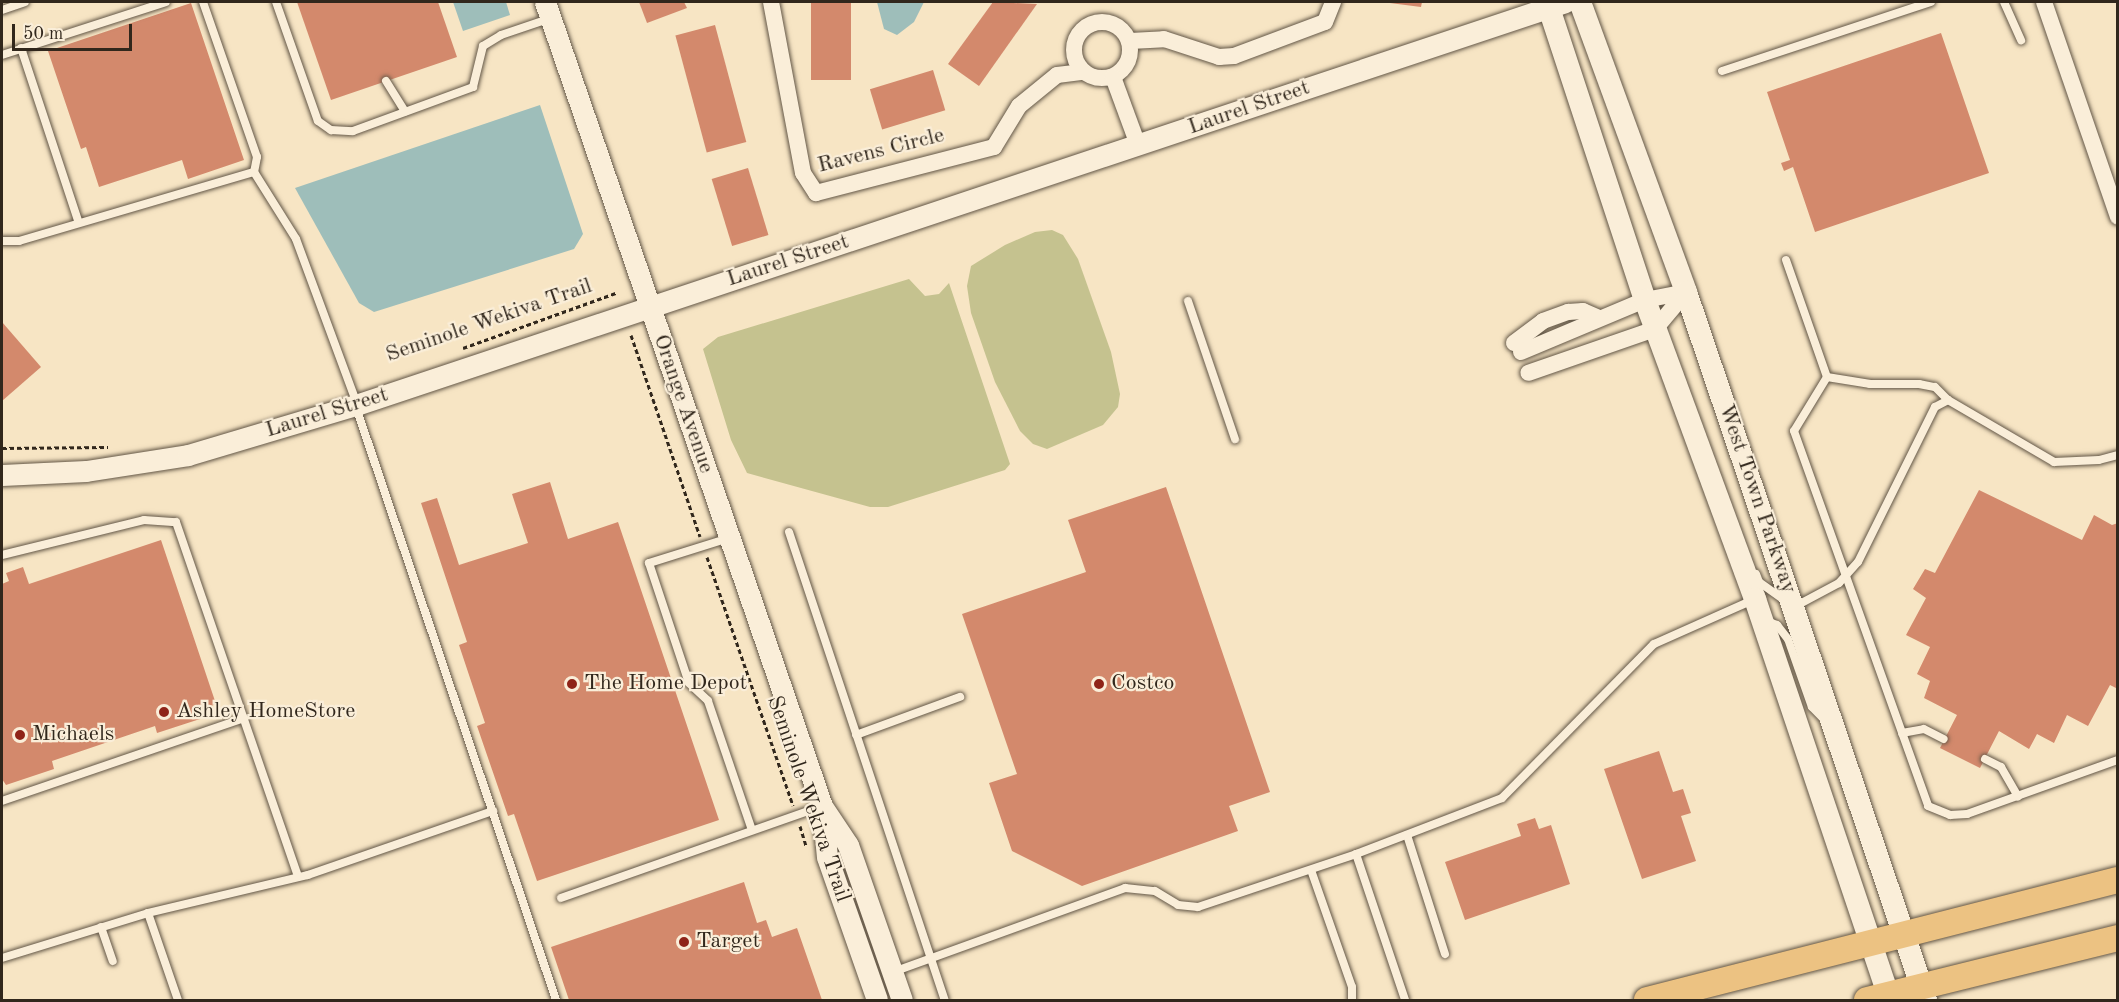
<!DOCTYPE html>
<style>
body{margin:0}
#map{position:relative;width:2119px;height:1002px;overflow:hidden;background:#f7e5c4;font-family:"Old Standard TT",serif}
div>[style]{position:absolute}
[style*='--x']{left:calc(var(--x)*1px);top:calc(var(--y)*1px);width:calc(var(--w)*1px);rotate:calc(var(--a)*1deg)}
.green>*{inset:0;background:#c5c28f}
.water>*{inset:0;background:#9ebeba}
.building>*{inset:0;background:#d3896c;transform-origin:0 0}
.path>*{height:3px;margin-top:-1.5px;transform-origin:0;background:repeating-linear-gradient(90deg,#31271c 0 4.5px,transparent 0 7.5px)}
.roads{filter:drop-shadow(0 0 2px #625646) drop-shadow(0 0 2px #625646)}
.service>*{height:8px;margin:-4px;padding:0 4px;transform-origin:4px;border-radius:4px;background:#faeed9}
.minor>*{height:16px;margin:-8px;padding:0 8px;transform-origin:8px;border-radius:8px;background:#faeed9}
.minor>.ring{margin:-8px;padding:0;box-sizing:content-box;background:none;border:16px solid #faeed9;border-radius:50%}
.tertiary>*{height:21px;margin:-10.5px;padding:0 10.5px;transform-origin:10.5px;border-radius:10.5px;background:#faeed9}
.secondary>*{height:22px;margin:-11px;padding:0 11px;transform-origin:11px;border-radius:11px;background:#faeed9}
.primary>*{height:26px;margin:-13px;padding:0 13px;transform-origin:13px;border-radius:13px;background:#ecc282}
.dots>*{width:16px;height:16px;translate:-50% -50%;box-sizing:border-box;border:3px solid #faeed9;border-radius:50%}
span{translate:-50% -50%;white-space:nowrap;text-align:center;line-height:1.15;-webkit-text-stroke:4.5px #faeed9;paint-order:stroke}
.street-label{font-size:22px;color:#31271c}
.poi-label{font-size:22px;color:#31271c}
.left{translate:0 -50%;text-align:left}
.frame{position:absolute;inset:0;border:3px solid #31271c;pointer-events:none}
.scale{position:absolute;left:12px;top:24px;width:120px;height:27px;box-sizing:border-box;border:3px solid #31271c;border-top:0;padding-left:8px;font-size:18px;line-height:21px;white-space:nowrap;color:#31271c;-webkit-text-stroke:4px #faeed9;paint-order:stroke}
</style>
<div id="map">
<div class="green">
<div style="clip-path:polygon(1052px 230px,1063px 235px,1078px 259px,1111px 352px,1120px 394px,1118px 407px,1103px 425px,1047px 449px,1033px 444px,1020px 431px,995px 382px,971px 313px,967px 286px,971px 266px,1005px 245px,1035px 232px)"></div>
<div style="clip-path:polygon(909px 279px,925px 296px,939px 294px,949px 283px,1010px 464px,1005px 470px,888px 507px,870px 507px,747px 473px,731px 440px,703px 349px,718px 337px)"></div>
</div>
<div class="water">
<div style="clip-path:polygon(453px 2px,506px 2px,510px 15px,463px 31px)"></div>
<div style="clip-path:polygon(877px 2px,924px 2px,914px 22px,897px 35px,884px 29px)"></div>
<div style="clip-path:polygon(540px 105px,583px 234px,574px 249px,374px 312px,359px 303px,295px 188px)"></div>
</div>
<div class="building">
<div style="clip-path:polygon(297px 2px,438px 2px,457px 57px,331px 100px)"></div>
<div style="clip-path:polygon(639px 2px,684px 2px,687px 8px,647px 23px)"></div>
<div style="left:811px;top:2px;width:40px;height:78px"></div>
<div style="clip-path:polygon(993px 2px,1037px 4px,979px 86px,948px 64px)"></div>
<div style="clip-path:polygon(1382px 2px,1422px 2px,1421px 7px)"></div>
<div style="clip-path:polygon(191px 3px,244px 160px,188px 179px,182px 160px,99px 187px,86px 147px,81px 149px,48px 51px)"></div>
<div style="left:715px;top:25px;width:121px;height:41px;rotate:75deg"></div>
<div style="clip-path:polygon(1941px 33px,1989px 173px,1815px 232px,1793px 167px,1784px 171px,1781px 163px,1790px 160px,1767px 92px)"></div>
<div style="left:933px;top:70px;width:42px;height:66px;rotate:73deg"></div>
<div style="left:748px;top:168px;width:70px;height:38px;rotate:73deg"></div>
<div style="clip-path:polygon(2px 322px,41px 367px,2px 401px)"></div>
<div style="clip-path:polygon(550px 482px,568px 539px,618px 522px,719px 820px,537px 881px,514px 814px,508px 816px,477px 726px,485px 723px,459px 645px,467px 642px,421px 503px,437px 498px,459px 565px,528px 543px,512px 494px)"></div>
<div style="clip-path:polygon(1166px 487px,1270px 792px,1229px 806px,1238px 831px,1082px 886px,1012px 851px,989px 783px,1017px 774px,962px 614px,1086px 572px,1068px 520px)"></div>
<div style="clip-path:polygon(1979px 490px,2082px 540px,2094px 515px,2112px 525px,2118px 523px,2116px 688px,2110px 685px,2088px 726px,2067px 715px,2054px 743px,2037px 734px,2029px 749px,1999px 731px,1980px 768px,1940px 748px,1957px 715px,1924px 698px,1930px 681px,1917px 674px,1930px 647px,1906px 635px,1926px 598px,1913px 589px,1925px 569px,1935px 573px)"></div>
<div style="clip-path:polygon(161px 540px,216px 704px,198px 711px,200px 719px,157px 733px,155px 726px,52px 761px,54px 769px,6px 785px,2px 779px,2px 584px,9px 581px,6px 573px,23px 567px,29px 584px)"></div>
<div style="clip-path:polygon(1659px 751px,1673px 792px,1683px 789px,1691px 813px,1681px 816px,1696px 861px,1642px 879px,1604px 769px)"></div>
<div style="clip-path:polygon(1535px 818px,1539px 829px,1551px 825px,1570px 884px,1465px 920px,1445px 862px,1521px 836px,1517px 824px)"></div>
<div style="clip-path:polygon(744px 882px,757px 923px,766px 920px,772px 937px,797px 928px,822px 1000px,569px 1000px,551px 947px)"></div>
</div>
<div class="path">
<div style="--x:631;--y:335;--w:213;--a:71.1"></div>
<div style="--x:463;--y:348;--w:163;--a:-19.8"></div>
<div style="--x:2;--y:448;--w:106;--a:-0.5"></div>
<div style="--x:707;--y:557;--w:263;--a:70.9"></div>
<div style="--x:800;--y:826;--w:21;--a:73"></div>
</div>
<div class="roads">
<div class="service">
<div style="--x:203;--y:2;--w:164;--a:70.8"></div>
<div style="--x:257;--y:157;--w:15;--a:101"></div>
<div style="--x:254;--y:172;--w:79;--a:57.9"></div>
<div style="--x:296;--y:239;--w:176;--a:69.7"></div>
<div style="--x:276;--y:2;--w:126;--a:70.6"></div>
<div style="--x:318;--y:121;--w:16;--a:35"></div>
<div style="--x:331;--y:130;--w:22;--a:3"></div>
<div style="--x:353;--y:131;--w:128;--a:-20.1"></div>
<div style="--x:473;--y:87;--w:42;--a:-76.3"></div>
<div style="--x:483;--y:46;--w:21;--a:-31"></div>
<div style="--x:501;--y:35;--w:53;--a:-18.8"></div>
<div style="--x:2004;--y:2;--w:42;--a:65.9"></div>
<div style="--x:2;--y:10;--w:24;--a:-19"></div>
<div style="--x:21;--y:48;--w:184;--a:71.7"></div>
<div style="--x:2;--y:55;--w:172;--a:-17.9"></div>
<div style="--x:1722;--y:71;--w:220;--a:-18.3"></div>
<div style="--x:386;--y:81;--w:36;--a:58"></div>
<div style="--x:2;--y:241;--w:17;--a:0"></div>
<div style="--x:19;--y:241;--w:245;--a:-16.4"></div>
<div style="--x:1786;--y:260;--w:124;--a:70.7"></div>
<div style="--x:1827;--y:377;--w:63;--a:121.4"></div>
<div style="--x:1794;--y:431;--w:398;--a:70.3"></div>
<div style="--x:1928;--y:806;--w:24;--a:22"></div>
<div style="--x:1950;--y:815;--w:17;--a:-3"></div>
<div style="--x:1967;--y:814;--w:160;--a:-19.7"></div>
<div style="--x:1188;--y:301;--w:146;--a:71.2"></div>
<div style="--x:1827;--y:377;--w:44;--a:9.2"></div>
<div style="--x:1870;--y:384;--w:49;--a:0"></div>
<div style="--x:1919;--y:384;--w:16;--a:11"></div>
<div style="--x:1935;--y:387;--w:18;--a:45"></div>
<div style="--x:356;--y:407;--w:626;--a:71.36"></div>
<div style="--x:789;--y:532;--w:493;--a:71.6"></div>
<div style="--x:729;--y:538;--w:84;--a:162.6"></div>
<div style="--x:649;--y:563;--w:126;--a:71.6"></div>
<div style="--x:689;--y:683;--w:26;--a:43"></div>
<div style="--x:708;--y:701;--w:136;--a:71.2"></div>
<div style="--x:2;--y:555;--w:146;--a:-13.8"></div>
<div style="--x:144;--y:520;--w:32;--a:4"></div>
<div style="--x:176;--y:522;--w:375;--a:71"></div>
<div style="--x:1756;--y:574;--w:9;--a:69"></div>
<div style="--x:1759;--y:582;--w:43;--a:35.5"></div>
<div style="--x:1794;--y:607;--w:51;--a:-28.1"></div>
<div style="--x:1839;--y:583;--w:28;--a:-48"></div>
<div style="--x:1858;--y:562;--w:173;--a:-63.6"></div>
<div style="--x:1935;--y:407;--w:15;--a:-28"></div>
<div style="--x:1948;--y:400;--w:123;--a:30.3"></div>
<div style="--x:2054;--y:462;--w:45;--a:-2.5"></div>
<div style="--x:2099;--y:460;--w:20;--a:-15"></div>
<div style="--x:1767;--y:621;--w:11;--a:22"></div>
<div style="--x:1777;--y:625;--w:18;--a:52"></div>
<div style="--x:1788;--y:639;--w:72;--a:70.6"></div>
<div style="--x:1812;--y:707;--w:16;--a:45"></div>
<div style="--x:1902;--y:733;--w:22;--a:-10"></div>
<div style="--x:1924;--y:729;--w:22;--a:27"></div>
<div style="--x:856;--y:735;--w:111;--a:-20.1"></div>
<div style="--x:1985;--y:759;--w:18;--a:27"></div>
<div style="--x:2001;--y:767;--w:34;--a:60"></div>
<div style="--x:2;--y:801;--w:256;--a:-18.9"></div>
<div style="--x:1407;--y:835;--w:125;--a:72.3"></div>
<div style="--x:1356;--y:854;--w:154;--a:71.4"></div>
<div style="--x:1311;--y:870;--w:124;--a:70.7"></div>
<div style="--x:1352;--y:987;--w:13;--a:90"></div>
<div style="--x:561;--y:898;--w:277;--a:-19.4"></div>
<div style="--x:148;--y:913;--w:92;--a:71"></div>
<div style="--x:101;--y:927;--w:36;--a:71"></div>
<div style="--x:2;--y:958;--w:153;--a:-17.1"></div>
<div style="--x:148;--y:913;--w:164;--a:-13.4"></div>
<div style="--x:308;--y:875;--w:196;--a:-19.1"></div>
<div style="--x:893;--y:972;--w:247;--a:-19.9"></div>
<div style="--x:1125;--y:888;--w:30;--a:6"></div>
<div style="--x:1155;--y:891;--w:27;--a:31"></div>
<div style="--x:1178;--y:905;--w:20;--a:6"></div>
<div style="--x:1198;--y:907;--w:167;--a:-18.5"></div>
<div style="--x:1356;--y:854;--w:156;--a:-21"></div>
<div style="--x:1502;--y:798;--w:216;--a:-45.4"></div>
<div style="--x:1654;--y:644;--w:111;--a:-24"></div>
</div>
<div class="minor">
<div style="--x:771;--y:2;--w:174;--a:79.4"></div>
<div style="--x:803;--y:173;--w:24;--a:57"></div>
<div style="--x:816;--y:193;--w:184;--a:-14.5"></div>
<div style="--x:994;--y:147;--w:48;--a:-58.6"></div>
<div style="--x:1019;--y:106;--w:49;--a:-39.2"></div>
<div style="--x:1057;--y:75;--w:26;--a:-7"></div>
<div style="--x:2044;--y:2;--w:227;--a:71"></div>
<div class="ring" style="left:1074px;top:22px;width:40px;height:40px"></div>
<div style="--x:1130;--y:41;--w:34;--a:-3"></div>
<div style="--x:1164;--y:39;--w:58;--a:18.1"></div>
<div style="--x:1219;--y:57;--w:15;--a:-4"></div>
<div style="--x:1234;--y:56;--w:97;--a:-20.5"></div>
<div style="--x:1325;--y:22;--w:22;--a:-68"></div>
<div style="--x:1113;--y:77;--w:72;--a:69.8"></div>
<div style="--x:1514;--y:343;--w:36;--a:-37"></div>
<div style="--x:1543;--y:321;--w:27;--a:-20"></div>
<div style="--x:1568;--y:312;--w:15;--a:-4"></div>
<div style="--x:1583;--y:311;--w:17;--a:24"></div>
<div style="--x:1521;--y:352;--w:134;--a:-22.8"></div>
<div style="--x:1645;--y:300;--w:42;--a:-11"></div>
<div style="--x:1686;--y:292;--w:48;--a:130"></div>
<div style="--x:1655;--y:329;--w:134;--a:160.9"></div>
</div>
<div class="tertiary">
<div style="--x:545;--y:2;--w:850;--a:70.99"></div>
<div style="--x:822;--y:806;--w:51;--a:84.4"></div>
<div style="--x:827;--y:857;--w:151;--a:70.7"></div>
<div style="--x:2;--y:475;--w:84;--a:-2.7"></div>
<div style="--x:86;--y:471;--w:103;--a:-8.9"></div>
<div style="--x:188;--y:455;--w:175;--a:-16.6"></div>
<div style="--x:356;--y:405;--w:1274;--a:-18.43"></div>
<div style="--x:824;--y:809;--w:43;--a:56.3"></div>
<div style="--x:848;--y:845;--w:164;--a:70.8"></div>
</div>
<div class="secondary">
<div style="--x:1547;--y:2;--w:314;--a:71.8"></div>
<div style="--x:1645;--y:300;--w:319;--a:69.8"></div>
<div style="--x:1755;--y:599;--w:423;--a:71.4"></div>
<div style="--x:1580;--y:2;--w:309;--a:69.9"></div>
<div style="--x:1686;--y:292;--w:748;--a:71.27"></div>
</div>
<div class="primary">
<div style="--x:1647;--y:1000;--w:486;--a:-14.3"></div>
<div style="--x:1867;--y:1000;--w:259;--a:-13.9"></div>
</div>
</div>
<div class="dots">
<div style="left:572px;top:684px;background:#8f2418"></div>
<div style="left:1099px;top:684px;background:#8f2418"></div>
<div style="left:164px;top:712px;background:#8f2418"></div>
<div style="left:20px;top:735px;background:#8f2418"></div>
<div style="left:684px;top:942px;background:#8f2418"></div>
</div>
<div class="street-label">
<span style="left:1249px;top:108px;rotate:-19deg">Laurel Street</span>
<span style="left:881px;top:151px;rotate:-14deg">Ravens Circle</span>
<span style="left:788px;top:261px;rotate:-18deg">Laurel Street</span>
<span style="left:489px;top:321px;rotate:-19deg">Seminole Wekiva Trail</span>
<span style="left:683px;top:404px;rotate:71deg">Orange Avenue</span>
<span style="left:327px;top:413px;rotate:-17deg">Laurel Street</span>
<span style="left:1757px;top:499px;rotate:71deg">West Town Parkway</span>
<span style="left:808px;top:799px;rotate:71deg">Seminole Wekiva Trail</span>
</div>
<div class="poi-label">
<span class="left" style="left:584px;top:684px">The Home Depot</span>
<span class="left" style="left:1111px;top:684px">Costco</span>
<span class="left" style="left:176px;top:712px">Ashley HomeStore</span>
<span class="left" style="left:32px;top:735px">Michaels</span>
<span class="left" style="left:696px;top:942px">Target</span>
</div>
<div class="frame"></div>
<div class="scale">50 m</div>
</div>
